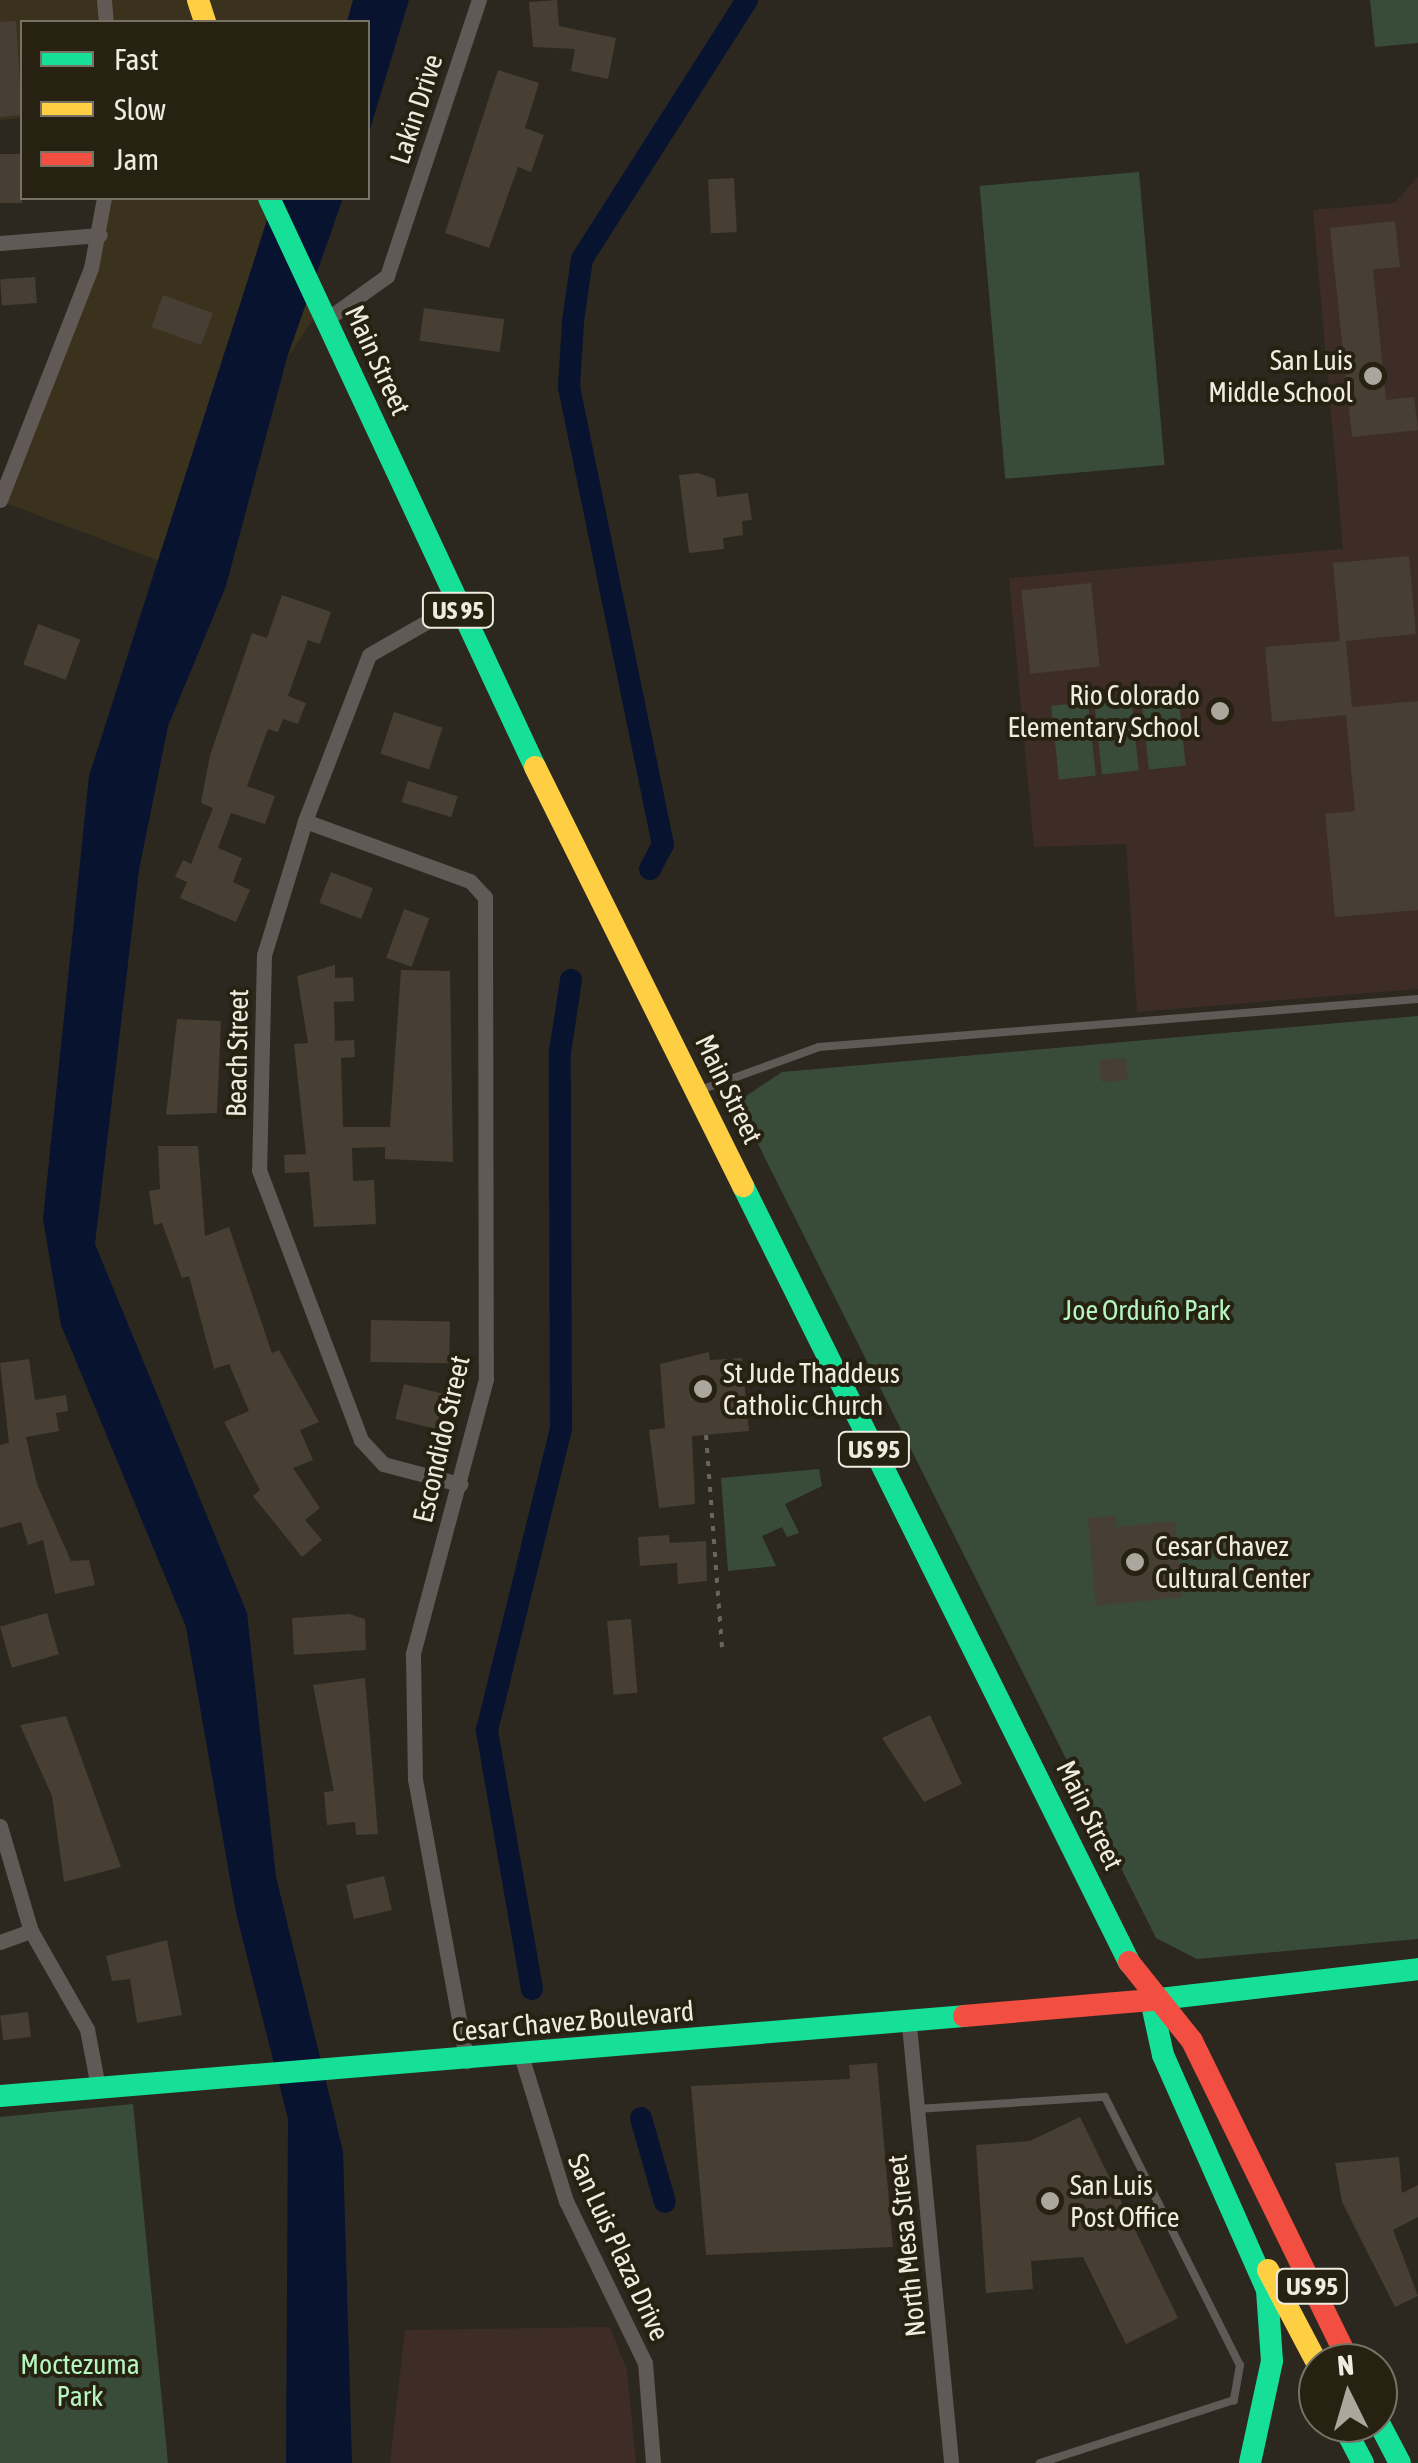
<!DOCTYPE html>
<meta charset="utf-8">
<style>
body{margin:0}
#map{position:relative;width:1418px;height:2463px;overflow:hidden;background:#2c281f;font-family:"Asap Condensed",sans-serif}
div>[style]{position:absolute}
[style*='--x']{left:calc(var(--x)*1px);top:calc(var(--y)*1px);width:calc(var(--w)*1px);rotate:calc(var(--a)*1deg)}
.built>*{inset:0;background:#3a321c}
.education>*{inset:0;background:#3e2d27}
.green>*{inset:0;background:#394c3a;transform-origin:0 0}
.water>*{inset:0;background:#081330}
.canal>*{height:22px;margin:-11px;padding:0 11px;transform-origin:11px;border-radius:11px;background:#081330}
.building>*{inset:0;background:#473e34;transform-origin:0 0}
.path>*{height:4px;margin-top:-2px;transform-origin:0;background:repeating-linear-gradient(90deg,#68645e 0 5px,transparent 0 13px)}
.lane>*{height:8px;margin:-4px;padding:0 4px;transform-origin:4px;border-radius:4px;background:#605955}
.street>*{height:15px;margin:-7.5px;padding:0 7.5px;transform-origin:7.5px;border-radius:7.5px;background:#605955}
.fast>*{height:22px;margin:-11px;padding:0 11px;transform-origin:11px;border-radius:11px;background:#16e098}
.slow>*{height:22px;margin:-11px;padding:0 11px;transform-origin:11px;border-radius:11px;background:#ffcf43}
.jam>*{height:22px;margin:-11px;padding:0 11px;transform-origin:11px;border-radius:11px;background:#f24e42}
.dots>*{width:28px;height:28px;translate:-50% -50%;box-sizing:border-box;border:5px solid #272111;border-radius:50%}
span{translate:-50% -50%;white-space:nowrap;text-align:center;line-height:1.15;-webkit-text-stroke:8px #272111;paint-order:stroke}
.shield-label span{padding:2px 8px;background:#272111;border:2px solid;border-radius:8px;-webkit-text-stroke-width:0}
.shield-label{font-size:25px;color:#efebe1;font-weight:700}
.street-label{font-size:28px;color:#efebe1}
.poi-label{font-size:28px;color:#efebe1}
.right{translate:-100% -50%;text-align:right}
.left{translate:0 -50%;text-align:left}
.park-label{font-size:28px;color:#b5f5bf}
.legend{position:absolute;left:20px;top:20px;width:350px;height:180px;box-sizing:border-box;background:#272111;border:2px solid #777264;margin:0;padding:12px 18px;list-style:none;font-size:30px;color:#efebe1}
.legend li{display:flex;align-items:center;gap:20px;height:50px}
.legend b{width:50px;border:2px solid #777264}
.north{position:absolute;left:1298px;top:2343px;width:100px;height:100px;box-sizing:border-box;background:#272111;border:2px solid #777264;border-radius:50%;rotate:355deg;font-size:28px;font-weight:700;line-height:40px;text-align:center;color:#efebe1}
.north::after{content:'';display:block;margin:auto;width:35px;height:45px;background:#aba79d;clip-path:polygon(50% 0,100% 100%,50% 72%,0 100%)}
</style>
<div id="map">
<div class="built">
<div style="clip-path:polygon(0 0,353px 0,347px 22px,22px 22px,22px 118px,0 120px)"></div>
<div style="clip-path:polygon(104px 198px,274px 198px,321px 308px,287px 358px,226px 586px,0 501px,91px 268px)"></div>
</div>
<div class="education">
<div style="clip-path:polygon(1418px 177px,1418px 989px,1137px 1012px,1126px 844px,1034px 847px,1009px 578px,1343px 549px,1313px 210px,1394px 203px)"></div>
<div style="clip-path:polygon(610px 2327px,627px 2371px,636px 2463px,390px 2463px,405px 2330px)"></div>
</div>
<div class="green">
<div style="clip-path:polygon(1370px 0,1418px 0,1418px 43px,1375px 47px)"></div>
<div style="left:1139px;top:172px;width:294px;height:160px;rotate:85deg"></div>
<div style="left:1178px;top:692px;width:74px;height:37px;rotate:84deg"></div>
<div style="left:1131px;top:697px;width:74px;height:37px;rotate:84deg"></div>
<div style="left:1088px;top:702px;width:74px;height:37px;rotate:84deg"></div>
<div style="clip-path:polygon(1418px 1016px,1418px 1939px,1197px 1959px,1156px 1938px,737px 1102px,782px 1072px)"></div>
<div style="clip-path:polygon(819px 1469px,822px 1486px,785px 1504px,799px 1533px,787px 1537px,782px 1527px,762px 1536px,776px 1566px,728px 1571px,721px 1478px)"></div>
<div style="clip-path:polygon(133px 2104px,168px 2463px,0 2463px,0 2117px)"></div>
</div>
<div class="water">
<div style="clip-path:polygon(353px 0,409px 0,368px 136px,368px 22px,347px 22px)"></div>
<div style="clip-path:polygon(274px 198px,343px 198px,287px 358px,226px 586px,168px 726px,139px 870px,95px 1244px,247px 1613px,276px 1877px,343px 2151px,352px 2463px,286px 2463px,288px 2119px,236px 1913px,186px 1627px,61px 1325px,43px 1219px,89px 776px)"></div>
</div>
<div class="canal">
<div style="--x:650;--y:869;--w:27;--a:-62"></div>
<div style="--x:663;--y:845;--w:468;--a:-101.6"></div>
<div style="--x:569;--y:387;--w:66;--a:-86.5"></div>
<div style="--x:573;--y:321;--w:63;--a:-81.7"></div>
<div style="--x:582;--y:259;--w:307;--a:-57.5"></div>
<div style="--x:532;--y:1989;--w:263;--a:-99.9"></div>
<div style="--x:487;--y:1730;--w:311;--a:-76.2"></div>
<div style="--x:561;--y:1428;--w:376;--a:-90.2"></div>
<div style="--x:560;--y:1052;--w:73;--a:-81.3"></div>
<div style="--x:641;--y:2118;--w:87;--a:74.1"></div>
</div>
<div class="building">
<div style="clip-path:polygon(557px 0,559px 26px,616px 38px,608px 79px,571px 71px,575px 49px,533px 47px,529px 2px)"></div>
<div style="clip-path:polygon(16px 21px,22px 115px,0 117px,0 22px)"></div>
<div style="clip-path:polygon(498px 70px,539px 83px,525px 128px,544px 135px,531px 172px,518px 167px,489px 248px,445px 233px)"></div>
<div style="left:22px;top:154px;width:49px;height:22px;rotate:90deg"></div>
<div style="left:734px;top:178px;width:54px;height:26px;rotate:87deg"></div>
<div style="clip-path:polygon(1395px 221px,1400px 267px,1373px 269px,1386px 400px,1414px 397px,1418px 430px,1352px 437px,1330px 228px)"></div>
<div style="left:35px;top:277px;width:26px;height:35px;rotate:86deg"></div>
<div style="left:163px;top:295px;width:53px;height:34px;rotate:20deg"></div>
<div style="left:424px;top:308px;width:81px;height:33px;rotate:8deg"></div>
<div style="clip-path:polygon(698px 473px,715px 479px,717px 497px,748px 493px,752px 520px,742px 521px,743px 535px,723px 538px,724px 549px,689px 553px,679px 475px)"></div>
<div style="clip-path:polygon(1409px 556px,1416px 634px,1346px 641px,1352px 707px,1418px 701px,1418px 910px,1335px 917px,1325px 814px,1355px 811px,1346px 715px,1272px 722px,1265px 647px,1340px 641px,1333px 563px)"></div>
<div style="left:1091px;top:583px;width:84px;height:70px;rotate:84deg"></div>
<div style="clip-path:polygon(282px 595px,331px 612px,320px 644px,308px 640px,288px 696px,306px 703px,298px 724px,283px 719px,278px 732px,268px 729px,247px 786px,275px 796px,265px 824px,231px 813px,218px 848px,242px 858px,233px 882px,250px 890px,236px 922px,180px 898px,187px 882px,175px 877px,183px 860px,191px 864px,213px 808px,201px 803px,210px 755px,252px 633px,267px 638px)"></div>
<div style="left:38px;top:624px;width:45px;height:43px;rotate:20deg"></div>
<div style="left:394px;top:712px;width:51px;height:44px;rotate:18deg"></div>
<div style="left:408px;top:781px;width:52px;height:22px;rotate:17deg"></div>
<div style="left:331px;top:872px;width:45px;height:33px;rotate:21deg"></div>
<div style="left:404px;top:909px;width:27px;height:52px;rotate:20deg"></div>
<div style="clip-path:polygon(335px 965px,335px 978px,353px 977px,354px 1001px,334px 1002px,335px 1041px,354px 1040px,355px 1057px,341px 1058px,343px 1127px,390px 1127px,401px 970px,450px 971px,453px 1162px,385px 1159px,385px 1147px,352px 1148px,353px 1181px,374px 1180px,376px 1224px,314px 1227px,309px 1172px,285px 1173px,284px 1155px,306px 1154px,294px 1044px,308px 1043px,297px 976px)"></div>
<div style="clip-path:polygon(177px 1019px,221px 1021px,217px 1113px,166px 1115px)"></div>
<div style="left:1126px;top:1058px;width:22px;height:27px;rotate:85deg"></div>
<div style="clip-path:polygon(158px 1146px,198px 1146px,205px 1236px,229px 1227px,272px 1353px,279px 1350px,319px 1422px,300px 1430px,313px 1460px,293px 1468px,320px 1508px,305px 1520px,322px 1540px,302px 1557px,253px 1496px,260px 1490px,224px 1422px,249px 1411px,229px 1364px,214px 1369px,189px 1276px,182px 1278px,162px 1223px,154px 1225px,149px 1191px,160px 1189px)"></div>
<div style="left:371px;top:1320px;width:79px;height:42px;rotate:1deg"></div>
<div style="clip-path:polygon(709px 1352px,710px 1360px,742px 1358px,749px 1431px,692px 1436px,695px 1504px,659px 1508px,649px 1430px,665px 1428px,660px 1364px)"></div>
<div style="clip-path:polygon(29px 1359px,35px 1400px,66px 1395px,68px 1411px,56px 1413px,59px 1431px,26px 1437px,37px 1484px,71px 1561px,89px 1560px,95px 1585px,55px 1594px,43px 1540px,28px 1545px,21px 1522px,0 1528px,0 1445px,9px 1443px,0 1363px)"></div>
<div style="left:404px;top:1384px;width:42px;height:36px;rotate:14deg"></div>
<div style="clip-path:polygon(1115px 1516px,1116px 1527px,1175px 1521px,1182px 1597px,1096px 1606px,1088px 1518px)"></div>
<div style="clip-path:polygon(669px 1535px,670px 1543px,706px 1541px,707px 1581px,678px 1584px,677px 1563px,640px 1566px,638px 1537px)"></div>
<div style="left:47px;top:1613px;width:43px;height:49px;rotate:74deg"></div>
<div style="clip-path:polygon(349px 1614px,365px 1619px,366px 1650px,294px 1655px,292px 1618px)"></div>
<div style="left:631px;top:1619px;width:74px;height:24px;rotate:85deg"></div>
<div style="clip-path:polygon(365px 1678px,378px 1834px,356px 1835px,355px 1822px,327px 1825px,324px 1792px,334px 1791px,313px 1685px)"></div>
<div style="clip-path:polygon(930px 1715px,962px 1784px,924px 1802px,882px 1738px)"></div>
<div style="clip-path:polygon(66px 1716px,121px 1867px,64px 1882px,52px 1796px,20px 1725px)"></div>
<div style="left:384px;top:1876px;width:35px;height:39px;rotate:77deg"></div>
<div style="clip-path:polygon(167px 1940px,182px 2015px,137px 2023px,130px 1979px,112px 1981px,106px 1956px)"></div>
<div style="left:28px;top:2012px;width:25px;height:28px;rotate:83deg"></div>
<div style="clip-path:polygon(877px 2063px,893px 2247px,706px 2255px,691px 2086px,850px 2079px,849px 2065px)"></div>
<div style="clip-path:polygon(1080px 2117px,1178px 2318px,1126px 2344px,1083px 2257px,1031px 2261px,1033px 2289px,986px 2293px,976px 2145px,1030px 2141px)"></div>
<div style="clip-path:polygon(1399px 2157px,1402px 2193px,1418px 2185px,1418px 2217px,1393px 2230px,1418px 2296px,1395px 2307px,1342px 2202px,1335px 2163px)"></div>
</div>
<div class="path">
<div style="--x:706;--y:1435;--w:213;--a:85.7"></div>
</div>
<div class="lane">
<div style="--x:703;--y:1089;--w:123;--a:-19.9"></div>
<div style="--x:819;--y:1047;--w:601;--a:-4.58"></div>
<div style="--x:917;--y:2109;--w:188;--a:-3.7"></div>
<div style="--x:1105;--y:2097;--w:300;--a:63.3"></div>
<div style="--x:1240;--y:2365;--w:36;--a:100"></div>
<div style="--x:1234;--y:2400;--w:204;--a:162"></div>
</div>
<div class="street">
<div style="--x:104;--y:0;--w:22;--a:85"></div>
<div style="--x:0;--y:243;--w:100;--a:-4.6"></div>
<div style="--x:327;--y:319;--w:74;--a:-35.6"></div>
<div style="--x:387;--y:276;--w:291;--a:-71.6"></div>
<div style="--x:0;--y:500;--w:249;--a:-68.6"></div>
<div style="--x:91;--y:268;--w:71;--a:-79.5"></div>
<div style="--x:456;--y:605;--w:100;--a:150.1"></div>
<div style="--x:369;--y:655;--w:178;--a:111.1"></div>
<div style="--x:305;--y:821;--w:140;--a:107"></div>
<div style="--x:264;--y:955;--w:215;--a:91.3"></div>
<div style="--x:259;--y:1170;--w:289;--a:69.3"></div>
<div style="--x:361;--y:1440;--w:33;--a:47"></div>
<div style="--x:383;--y:1464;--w:80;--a:14.6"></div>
<div style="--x:305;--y:821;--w:176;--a:20"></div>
<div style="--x:470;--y:881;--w:22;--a:47"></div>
<div style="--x:485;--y:897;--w:482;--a:89.9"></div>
<div style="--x:486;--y:1379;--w:285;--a:104.9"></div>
<div style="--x:413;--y:1654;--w:125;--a:89.1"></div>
<div style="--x:415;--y:1779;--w:287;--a:79.6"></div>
<div style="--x:0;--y:1826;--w:109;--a:73.6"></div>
<div style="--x:31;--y:1931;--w:113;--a:60.3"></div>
<div style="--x:87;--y:2029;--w:59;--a:79.3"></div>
<div style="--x:0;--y:1942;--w:33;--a:-20"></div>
<div style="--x:909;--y:2025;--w:440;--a:84.5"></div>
<div style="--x:521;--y:2055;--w:153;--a:72.9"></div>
<div style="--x:566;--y:2201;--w:180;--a:64"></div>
<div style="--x:645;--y:2363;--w:100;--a:85.4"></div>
</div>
<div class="fast">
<div style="--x:269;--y:198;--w:628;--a:64.94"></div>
<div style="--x:743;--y:1186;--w:867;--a:63.55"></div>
<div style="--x:1151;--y:2000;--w:56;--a:77.7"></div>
<div style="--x:1163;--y:2055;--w:257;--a:66.1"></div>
<div style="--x:1267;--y:2290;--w:71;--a:86"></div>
<div style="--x:1272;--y:2361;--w:104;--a:102.2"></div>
<div style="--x:1151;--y:2000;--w:269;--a:-6.6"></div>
<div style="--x:0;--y:2096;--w:967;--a:-4.74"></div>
<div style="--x:1378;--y:2421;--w:47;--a:62.4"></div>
<div style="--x:1342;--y:2423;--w:45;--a:62.3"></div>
</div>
<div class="slow">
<div style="--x:198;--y:0;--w:23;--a:72"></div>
<div style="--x:535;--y:767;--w:468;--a:63.6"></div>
<div style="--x:1268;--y:2270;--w:107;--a:62.2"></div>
</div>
<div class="jam">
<div style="--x:1129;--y:1962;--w:101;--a:51.4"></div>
<div style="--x:1192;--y:2041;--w:359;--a:63.9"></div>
<div style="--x:964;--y:2016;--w:188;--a:-4.9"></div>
</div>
<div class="dots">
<div style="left:1373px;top:376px;background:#aba79d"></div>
<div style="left:1220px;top:711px;background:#aba79d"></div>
<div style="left:703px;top:1389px;background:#aba79d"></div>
<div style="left:1135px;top:1562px;background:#aba79d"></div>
<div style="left:1050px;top:2201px;background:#aba79d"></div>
</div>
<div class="shield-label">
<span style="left:458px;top:610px">US 95</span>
<span style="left:874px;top:1449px">US 95</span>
<span style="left:1312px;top:2286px">US 95</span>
</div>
<div class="street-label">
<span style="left:416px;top:109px;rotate:-72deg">Lakin Drive</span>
<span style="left:378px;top:360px;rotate:65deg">Main Street</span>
<span style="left:237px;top:1053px;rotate:-89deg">Beach Street</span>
<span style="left:729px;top:1089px;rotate:64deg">Main Street</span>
<span style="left:441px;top:1439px;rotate:-77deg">Escondido Street</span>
<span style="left:1090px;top:1815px;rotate:64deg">Main Street</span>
<span style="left:573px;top:2021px;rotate:-5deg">Cesar Chavez Boulevard</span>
<span style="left:906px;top:2246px;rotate:-96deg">North Mesa Street</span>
<span style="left:619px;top:2247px;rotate:65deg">San Luis Plaza Drive</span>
</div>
<div class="poi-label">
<span class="right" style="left:1353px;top:376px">San Luis<br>Middle School</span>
<span class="right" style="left:1200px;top:711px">Rio Colorado<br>Elementary School</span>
<span class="left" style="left:723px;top:1389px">St Jude Thaddeus<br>Catholic Church</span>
<span class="left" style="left:1155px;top:1562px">Cesar Chavez<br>Cultural Center</span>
<span class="left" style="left:1070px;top:2201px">San Luis<br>Post Office</span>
</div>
<div class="park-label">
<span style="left:1147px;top:1310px">Joe Orduño Park</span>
<span style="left:80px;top:2380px">Moctezuma<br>Park</span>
</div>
<ul class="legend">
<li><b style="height:12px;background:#16e098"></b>Fast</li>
<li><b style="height:12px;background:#ffcf43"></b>Slow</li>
<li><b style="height:12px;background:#f24e42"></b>Jam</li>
</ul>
<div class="north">N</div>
</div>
